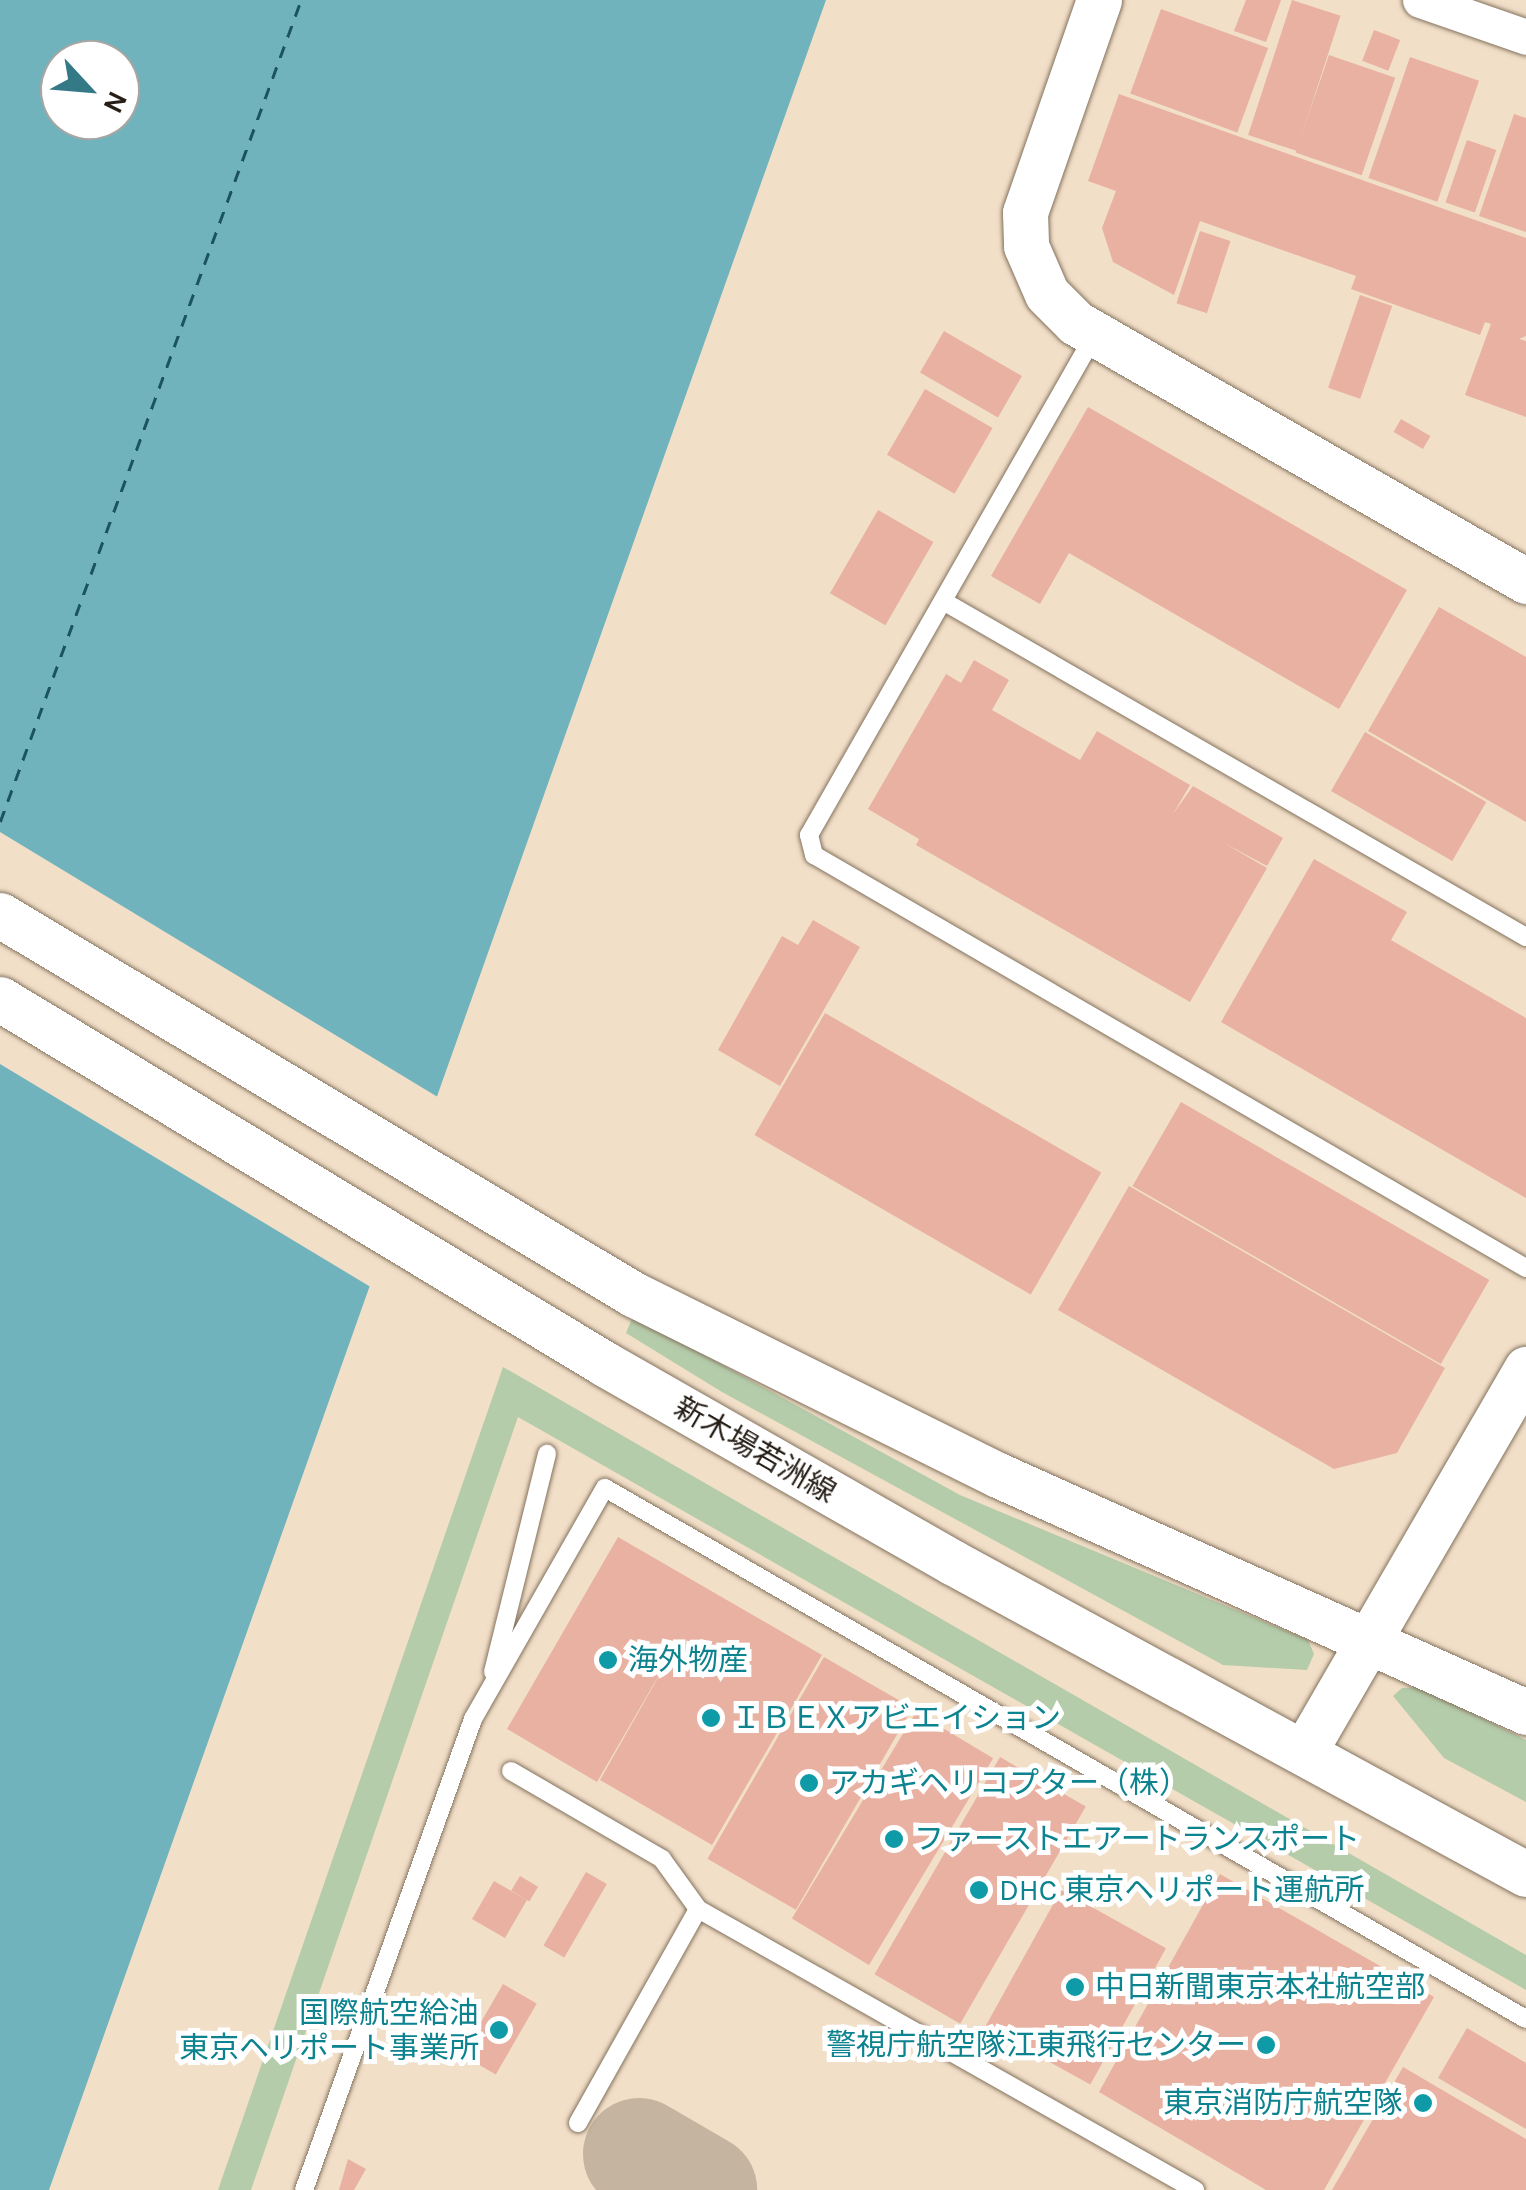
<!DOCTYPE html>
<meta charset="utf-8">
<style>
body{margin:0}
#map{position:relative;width:1526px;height:2190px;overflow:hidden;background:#f2dfc8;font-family:Karla,"Noto Sans JP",sans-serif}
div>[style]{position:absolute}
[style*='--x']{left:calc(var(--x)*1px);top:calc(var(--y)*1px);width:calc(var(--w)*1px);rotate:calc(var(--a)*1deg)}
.green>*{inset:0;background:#b4ccaa}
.water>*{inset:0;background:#71b3bd}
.pier>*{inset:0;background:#f2dfc8}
.ferry>*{height:2.5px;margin-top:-1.25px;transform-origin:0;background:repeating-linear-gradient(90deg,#1b545c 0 12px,transparent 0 22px)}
.taxiway>*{height:112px;margin:-56px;padding:0 56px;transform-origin:56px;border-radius:56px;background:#c4b4a0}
.building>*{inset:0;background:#e8b1a2;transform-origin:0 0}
.roads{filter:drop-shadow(0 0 2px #83725e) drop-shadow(0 0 2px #83725e)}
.service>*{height:18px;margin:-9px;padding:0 9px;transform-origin:9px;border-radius:9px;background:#fff}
.minor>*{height:35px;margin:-17.5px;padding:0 17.5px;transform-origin:17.5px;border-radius:17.5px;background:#fff}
.tertiary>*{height:45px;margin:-22.5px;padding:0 22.5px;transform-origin:22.5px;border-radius:22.5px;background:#fff}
.dots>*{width:28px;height:28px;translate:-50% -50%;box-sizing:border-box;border:5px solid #fff;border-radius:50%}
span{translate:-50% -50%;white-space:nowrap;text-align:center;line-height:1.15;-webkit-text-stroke:10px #fff;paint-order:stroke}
.street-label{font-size:30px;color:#261f17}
.culture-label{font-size:30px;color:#0d838f}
.left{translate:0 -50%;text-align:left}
.right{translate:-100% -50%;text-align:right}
.north{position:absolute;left:40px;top:40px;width:100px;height:100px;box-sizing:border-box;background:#fff;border:2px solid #a8a5a2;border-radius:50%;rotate:116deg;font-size:28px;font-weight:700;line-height:40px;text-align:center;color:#261f17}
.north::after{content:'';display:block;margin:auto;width:35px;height:45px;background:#337a86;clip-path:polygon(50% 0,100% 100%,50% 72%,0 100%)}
</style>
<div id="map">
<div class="green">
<div style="clip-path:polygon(633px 1316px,960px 1495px,1308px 1640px,1314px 1654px,1307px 1670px,1223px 1665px,722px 1392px,626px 1333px)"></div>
<div style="clip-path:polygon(503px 1367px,1526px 1955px,1526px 1990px,518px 1417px,251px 2190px,218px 2190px)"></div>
<div style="clip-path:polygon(1419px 1687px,1526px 1740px,1526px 1802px,1444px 1758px,1393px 1696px,1402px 1688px)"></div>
</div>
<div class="water">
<div style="clip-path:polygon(evenodd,0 0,826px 0,49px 2190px,0 2190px,0 0,60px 60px,120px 60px,120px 120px,60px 120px,60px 60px)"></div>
</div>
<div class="pier">
<div style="clip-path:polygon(0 832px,441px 1099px,374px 1289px,0 1064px)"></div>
</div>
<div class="ferry">
<div style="--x:0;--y:822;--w:875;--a:-69.89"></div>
</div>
<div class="taxiway">
<div style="--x:639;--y:2154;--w:72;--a:30.1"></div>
</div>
<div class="building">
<div style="clip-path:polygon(1246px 0,1281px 0,1266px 42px,1234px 31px)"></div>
<div style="left:1292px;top:0;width:51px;height:142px;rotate:18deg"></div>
<div style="left:1161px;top:9px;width:114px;height:90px;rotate:20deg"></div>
<div style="left:1374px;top:30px;width:28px;height:33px;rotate:21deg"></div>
<div style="left:1329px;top:55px;width:70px;height:103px;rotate:19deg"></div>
<div style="left:1410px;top:57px;width:73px;height:128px;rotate:19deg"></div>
<div style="clip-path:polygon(1119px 94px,1526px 238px,1526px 336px,1519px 339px,1526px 341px,1526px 417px,1465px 395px,1491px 324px,1485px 322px,1480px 335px,1351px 289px,1356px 276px,1200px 221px,1174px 295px,1113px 262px,1102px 228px,1116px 191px,1088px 181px)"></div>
<div style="clip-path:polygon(1514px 114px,1526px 118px,1526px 232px,1479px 216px)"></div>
<div style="left:1467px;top:140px;width:31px;height:66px;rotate:19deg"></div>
<div style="left:1200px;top:231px;width:32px;height:76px;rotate:18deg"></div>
<div style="left:1360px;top:295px;width:34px;height:98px;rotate:19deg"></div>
<div style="left:944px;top:331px;width:90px;height:48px;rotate:30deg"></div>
<div style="left:925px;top:389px;width:78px;height:76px;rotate:30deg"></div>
<div style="clip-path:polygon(1088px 407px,1407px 590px,1339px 709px,1069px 553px,1040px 604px,991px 576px)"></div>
<div style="left:1401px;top:419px;width:34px;height:15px;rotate:30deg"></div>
<div style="left:878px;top:510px;width:64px;height:96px;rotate:30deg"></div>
<div style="clip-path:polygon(1439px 607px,1526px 657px,1526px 822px,1368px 731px)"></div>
<div style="clip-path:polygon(974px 660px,1009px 680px,992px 710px,1080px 760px,1097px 731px,1190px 785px,1173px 814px,1193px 786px,1283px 838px,1267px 866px,1222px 842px,1267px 868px,1190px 1002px,916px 845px,919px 839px,868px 809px,946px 674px,961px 683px)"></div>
<div style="left:1365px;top:732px;width:140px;height:68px;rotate:30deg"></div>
<div style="clip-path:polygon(1314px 859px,1407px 912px,1391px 940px,1526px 1018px,1526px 1198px,1221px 1022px)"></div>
<div style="clip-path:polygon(813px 920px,860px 947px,780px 1086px,718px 1050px,782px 936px,798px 945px)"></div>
<div style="left:825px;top:1013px;width:319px;height:141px;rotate:30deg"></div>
<div style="left:1181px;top:1102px;width:356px;height:97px;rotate:30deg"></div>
<div style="clip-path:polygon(1129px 1186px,1445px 1368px,1397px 1453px,1334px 1469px,1058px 1310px)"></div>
<div style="clip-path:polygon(618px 1537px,822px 1655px,712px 1845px,600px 1780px,681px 1637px,597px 1782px,507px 1729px)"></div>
<div style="left:824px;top:1657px;width:102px;height:233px;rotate:30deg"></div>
<div style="left:916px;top:1712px;width:90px;height:241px;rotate:31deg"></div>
<div style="left:1000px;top:1757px;width:99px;height:251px;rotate:30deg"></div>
<div style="left:586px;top:1872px;width:24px;height:85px;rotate:30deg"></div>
<div style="clip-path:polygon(1220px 1874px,1434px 1997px,1324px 2190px,1266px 2190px,1099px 2092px)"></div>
<div style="left:520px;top:1876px;width:21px;height:17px;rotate:31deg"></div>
<div style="left:494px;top:1881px;width:38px;height:44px;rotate:30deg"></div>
<div style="left:1061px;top:1890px;width:120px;height:156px;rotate:29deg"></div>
<div style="left:503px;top:1984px;width:39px;height:82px;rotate:30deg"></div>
<div style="clip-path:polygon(1467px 2028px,1526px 2063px,1526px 2129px,1438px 2078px)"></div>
<div style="clip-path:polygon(1403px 2067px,1526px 2139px,1526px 2190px,1332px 2190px)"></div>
<div style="clip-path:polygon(348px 2159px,366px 2169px,354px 2190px,339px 2190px)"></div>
</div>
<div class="roads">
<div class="service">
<div style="--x:1095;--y:334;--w:577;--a:119.72"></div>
<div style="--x:809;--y:835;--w:21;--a:76"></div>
<div style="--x:814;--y:855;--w:823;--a:30.12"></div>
<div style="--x:943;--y:601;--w:673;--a:29.96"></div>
<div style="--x:493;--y:1672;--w:225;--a:-76.1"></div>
<div style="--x:511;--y:1771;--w:175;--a:30.2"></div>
<div style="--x:662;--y:1859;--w:62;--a:54.2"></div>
<div style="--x:698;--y:1909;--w:571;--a:29.48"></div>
<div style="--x:578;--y:2123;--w:245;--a:-60.7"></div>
<div style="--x:304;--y:2190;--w:500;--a:-70.26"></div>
<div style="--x:473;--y:1719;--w:266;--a:-60.3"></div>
<div style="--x:605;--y:1488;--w:1063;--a:29.97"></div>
</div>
<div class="minor">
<div style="--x:1420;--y:0;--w:112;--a:19.2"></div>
</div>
<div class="tertiary">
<div style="--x:1099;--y:0;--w:225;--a:109.2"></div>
<div style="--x:1025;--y:213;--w:33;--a:88"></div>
<div style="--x:1026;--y:246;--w:52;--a:66.4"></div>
<div style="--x:1047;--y:294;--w:41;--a:45"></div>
<div style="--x:1076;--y:323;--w:519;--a:29.83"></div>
<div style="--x:0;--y:915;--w:738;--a:30.91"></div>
<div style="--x:633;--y:1294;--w:407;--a:26.4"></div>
<div style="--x:998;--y:1475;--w:579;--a:24.17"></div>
<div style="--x:0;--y:999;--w:707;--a:31.1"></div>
<div style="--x:605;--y:1364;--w:400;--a:29.7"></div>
<div style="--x:952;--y:1562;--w:653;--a:28.53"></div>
<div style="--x:1304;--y:1752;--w:443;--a:-59.9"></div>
</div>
</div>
<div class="dots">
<div style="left:608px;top:1660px;background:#0f9aa8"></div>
<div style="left:711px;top:1718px;background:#0f9aa8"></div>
<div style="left:809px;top:1783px;background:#0f9aa8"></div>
<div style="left:894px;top:1839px;background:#0f9aa8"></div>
<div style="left:979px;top:1890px;background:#0f9aa8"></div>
<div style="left:1075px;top:1987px;background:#0f9aa8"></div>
<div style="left:499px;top:2030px;background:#0f9aa8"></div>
<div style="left:1266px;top:2045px;background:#0f9aa8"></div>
<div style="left:1423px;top:2103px;background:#0f9aa8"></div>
</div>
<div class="street-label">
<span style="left:755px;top:1450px;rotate:30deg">新木場若洲線</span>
</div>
<div class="culture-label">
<span class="left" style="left:628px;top:1660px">海外物産</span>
<span class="left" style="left:731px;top:1718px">ＩＢＥＸアビエイション</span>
<span class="left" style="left:829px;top:1783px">アカギヘリコプター（株）</span>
<span class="left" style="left:914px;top:1839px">ファーストエアートランスポート</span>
<span class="left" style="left:999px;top:1890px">DHC 東京ヘリポート運航所</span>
<span class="left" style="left:1095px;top:1987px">中日新聞東京本社航空部</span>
<span class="right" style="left:479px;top:2030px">国際航空給油<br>東京ヘリポート事業所</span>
<span class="right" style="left:1246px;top:2045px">警視庁航空隊江東飛行センター</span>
<span class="right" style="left:1403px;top:2103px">東京消防庁航空隊</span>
</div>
<div class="north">N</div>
</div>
